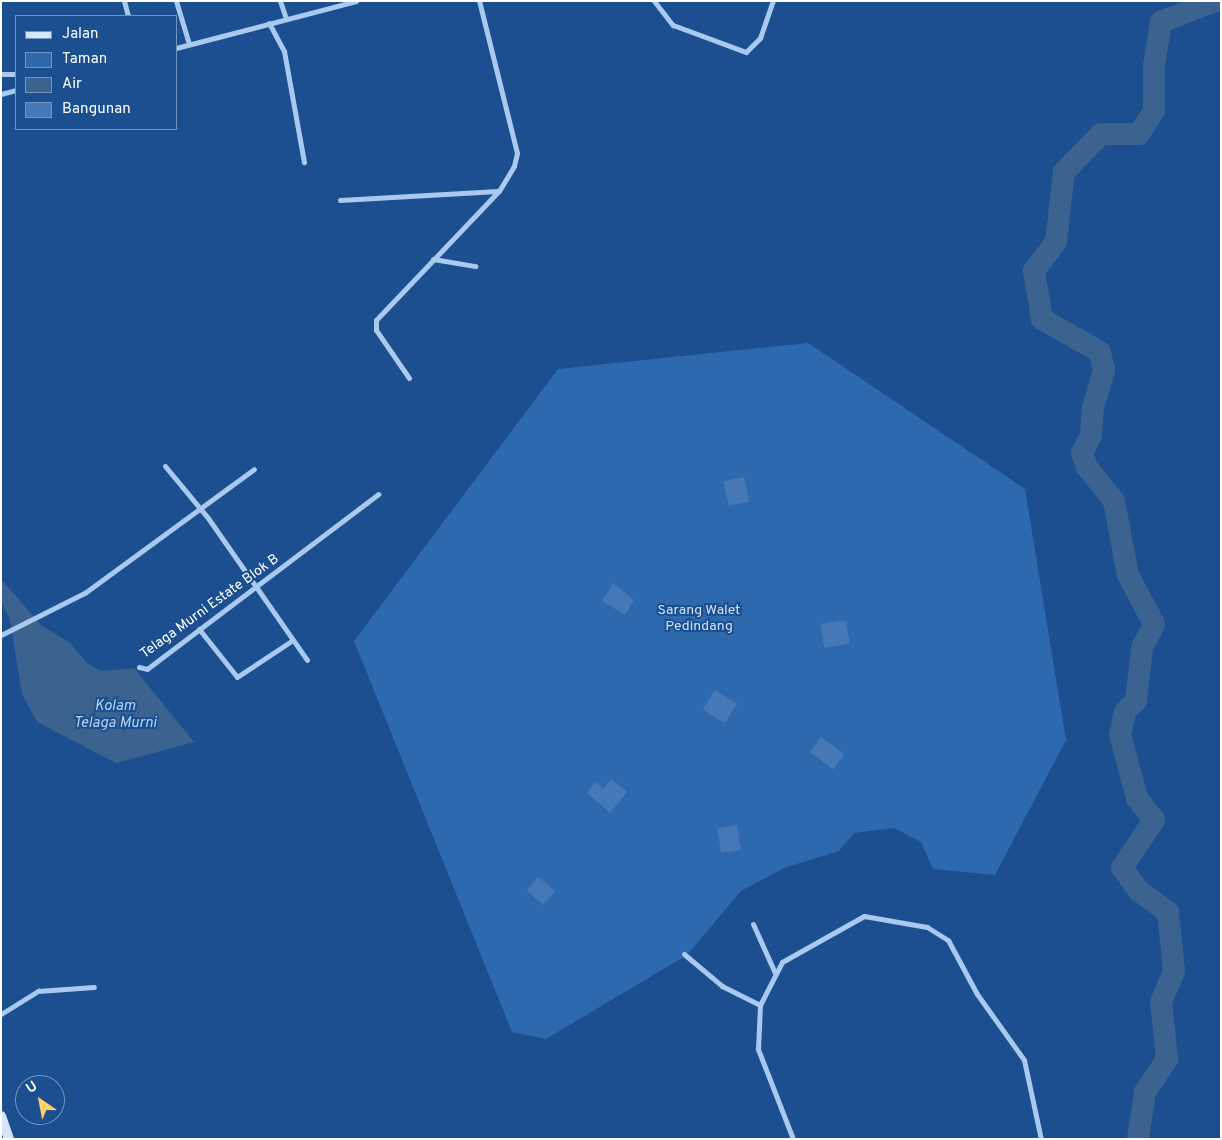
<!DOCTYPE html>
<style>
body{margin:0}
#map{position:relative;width:1222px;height:1140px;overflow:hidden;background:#1b4f8f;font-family:Overpass,sans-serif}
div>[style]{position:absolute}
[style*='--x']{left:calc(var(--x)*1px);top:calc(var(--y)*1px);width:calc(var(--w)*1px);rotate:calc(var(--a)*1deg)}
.green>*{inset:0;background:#2e69ad}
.water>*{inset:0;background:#3c6290}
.river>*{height:22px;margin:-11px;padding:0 11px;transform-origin:11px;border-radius:11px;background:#3c6290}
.building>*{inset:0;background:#4478b7;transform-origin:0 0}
.street>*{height:5px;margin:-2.5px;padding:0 2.5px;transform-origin:2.5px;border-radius:2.5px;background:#a9c9ee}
.secondary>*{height:10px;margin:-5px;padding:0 5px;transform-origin:5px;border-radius:5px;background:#d6e6fa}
span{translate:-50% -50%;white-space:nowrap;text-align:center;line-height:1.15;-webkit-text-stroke:4px #1b4f8f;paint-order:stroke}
.street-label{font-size:14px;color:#fff}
.park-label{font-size:14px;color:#cfe3fa}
.water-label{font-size:15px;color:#b5d3f5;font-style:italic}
.frame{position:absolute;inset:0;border:2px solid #fff;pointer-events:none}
.legend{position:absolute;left:15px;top:15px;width:162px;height:115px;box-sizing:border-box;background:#1b4f8f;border:1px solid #7695bc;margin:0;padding:6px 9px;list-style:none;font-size:15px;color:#fff}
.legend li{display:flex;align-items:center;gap:10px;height:25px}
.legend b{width:25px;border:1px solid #7695bc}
.north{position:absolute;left:15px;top:1075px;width:50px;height:50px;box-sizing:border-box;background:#1b4f8f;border:1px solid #7695bc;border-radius:50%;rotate:327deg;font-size:14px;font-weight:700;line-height:20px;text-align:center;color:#fff}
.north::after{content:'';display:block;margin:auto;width:18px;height:22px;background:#ffd166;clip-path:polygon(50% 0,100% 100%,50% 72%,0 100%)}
</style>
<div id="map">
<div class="green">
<div style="clip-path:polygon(808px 343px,1025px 489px,1066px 740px,995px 875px,933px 869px,921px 842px,894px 828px,854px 833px,839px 851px,784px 868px,741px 891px,687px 955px,546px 1039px,512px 1032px,354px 641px,558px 369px)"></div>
</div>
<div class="water">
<div style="clip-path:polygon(1px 579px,42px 626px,69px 642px,88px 664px,101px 671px,134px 668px,194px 742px,116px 763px,37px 722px,22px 694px,10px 620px,1px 601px)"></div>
</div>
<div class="river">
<div style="--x:1138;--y:1139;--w:48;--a:-81.5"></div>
<div style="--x:1145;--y:1092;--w:40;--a:-56"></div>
<div style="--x:1167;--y:1059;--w:57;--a:-96"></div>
<div style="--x:1161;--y:1002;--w:34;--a:-67"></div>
<div style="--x:1174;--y:971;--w:59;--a:-95.8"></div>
<div style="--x:1168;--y:912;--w:36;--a:-144"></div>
<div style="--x:1139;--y:891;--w:29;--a:-126"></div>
<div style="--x:1122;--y:868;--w:58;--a:-56.3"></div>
<div style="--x:1154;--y:820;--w:28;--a:-128"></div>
<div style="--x:1137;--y:798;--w:66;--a:-104.9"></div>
<div style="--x:1120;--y:734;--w:23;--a:-77"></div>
<div style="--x:1125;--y:712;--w:16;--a:-47"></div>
<div style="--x:1136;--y:700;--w:52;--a:-83.4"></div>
<div style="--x:1142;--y:648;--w:27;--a:-63"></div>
<div style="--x:1154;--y:624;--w:55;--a:-118"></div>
<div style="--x:1128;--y:575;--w:75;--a:-100.7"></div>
<div style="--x:1114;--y:501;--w:43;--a:-128.5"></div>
<div style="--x:1087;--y:467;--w:15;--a:-110"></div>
<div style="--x:1082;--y:453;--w:20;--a:-63"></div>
<div style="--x:1091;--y:435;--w:28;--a:-86"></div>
<div style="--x:1093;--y:407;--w:39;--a:-73"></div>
<div style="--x:1104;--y:370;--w:18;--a:-103"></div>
<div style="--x:1100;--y:352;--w:67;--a:-150.4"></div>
<div style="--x:1042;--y:319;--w:49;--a:-99.5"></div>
<div style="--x:1034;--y:271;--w:36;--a:-53"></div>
<div style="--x:1056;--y:242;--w:70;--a:-83.5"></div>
<div style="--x:1064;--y:172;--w:53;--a:-45.8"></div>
<div style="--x:1101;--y:134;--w:38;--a:0"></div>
<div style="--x:1139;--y:134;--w:27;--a:-57"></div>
<div style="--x:1154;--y:111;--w:45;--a:-90"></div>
<div style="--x:1154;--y:66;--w:45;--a:-81"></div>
<div style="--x:1161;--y:22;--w:58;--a:-21.3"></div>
</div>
<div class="building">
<div style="left:744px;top:477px;width:25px;height:21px;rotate:78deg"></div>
<div style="clip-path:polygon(613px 583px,634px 600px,625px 615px,602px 601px)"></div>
<div style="left:846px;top:620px;width:24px;height:26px;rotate:81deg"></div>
<div style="left:715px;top:690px;width:26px;height:23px;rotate:32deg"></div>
<div style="left:821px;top:737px;width:29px;height:19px;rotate:36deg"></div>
<div style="clip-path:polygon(611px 779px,627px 792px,610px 813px,587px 793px,595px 782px,603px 789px)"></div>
<div style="left:737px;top:825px;width:25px;height:20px;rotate:81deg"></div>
<div style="left:538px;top:877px;width:22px;height:18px;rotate:39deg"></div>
</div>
<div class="street">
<div style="--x:124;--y:1;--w:16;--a:75"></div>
<div style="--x:176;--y:1;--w:45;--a:73.2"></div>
<div style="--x:280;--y:1;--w:18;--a:71"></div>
<div style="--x:654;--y:1;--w:31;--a:52"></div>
<div style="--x:673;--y:25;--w:78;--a:20.3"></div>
<div style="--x:746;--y:52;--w:20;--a:-45"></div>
<div style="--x:760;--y:38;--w:39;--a:-71"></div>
<div style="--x:269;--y:23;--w:32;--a:62"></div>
<div style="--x:284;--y:51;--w:113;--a:79.8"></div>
<div style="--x:176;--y:48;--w:186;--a:-14.6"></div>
<div style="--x:1;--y:74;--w:15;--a:0"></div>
<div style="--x:1;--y:94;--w:16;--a:-15"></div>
<div style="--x:340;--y:200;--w:158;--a:-3.3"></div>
<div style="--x:433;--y:259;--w:43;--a:9.5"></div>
<div style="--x:409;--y:378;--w:58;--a:-124.5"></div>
<div style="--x:376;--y:330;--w:10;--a:-90"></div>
<div style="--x:376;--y:320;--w:178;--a:-46.4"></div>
<div style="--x:499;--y:191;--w:29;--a:-59"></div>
<div style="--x:514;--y:166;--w:13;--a:-77"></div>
<div style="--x:517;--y:153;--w:157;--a:-104"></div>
<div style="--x:165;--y:466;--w:67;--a:50.4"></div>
<div style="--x:208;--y:518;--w:173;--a:55.1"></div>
<div style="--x:199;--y:629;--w:61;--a:51.6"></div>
<div style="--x:237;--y:677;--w:67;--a:-33.5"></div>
<div style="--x:1;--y:635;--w:95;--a:-26.8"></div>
<div style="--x:86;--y:592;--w:208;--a:-36.2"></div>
<div style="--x:139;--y:667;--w:8;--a:14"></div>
<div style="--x:147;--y:669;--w:290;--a:-37.1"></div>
<div style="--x:753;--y:924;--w:54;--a:65.8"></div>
<div style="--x:684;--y:954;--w:50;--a:40.1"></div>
<div style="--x:722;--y:986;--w:42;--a:26.6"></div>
<div style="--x:1;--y:1014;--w:44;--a:-31.9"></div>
<div style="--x:38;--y:991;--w:56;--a:-4.1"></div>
<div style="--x:793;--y:1139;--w:97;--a:-111.3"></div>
<div style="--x:758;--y:1049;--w:44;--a:-87.4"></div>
<div style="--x:760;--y:1005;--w:48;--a:-62.9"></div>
<div style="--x:782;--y:962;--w:94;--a:-29.3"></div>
<div style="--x:864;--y:916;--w:64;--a:9.9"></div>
<div style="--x:927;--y:927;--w:25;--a:32"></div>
<div style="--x:948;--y:940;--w:61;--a:61.8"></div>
<div style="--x:977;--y:994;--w:81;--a:54.5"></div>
<div style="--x:1024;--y:1060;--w:81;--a:77.9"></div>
</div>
<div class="secondary">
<div style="--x:1;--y:1116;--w:24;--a:71"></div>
</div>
<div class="street-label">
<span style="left:210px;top:607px;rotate:-36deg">Telaga Murni Estate Blok B</span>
</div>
<div class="park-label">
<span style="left:699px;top:619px">Sarang Walet<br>Pedindang</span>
</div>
<div class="water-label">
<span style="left:115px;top:715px">Kolam<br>Telaga Murni</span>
</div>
<div class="frame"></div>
<ul class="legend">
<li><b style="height:6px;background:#d6e6fa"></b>Jalan</li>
<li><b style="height:14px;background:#2e69ad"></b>Taman</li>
<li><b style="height:14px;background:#3c6290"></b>Air</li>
<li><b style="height:14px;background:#4478b7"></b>Bangunan</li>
</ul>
<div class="north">U</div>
</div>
